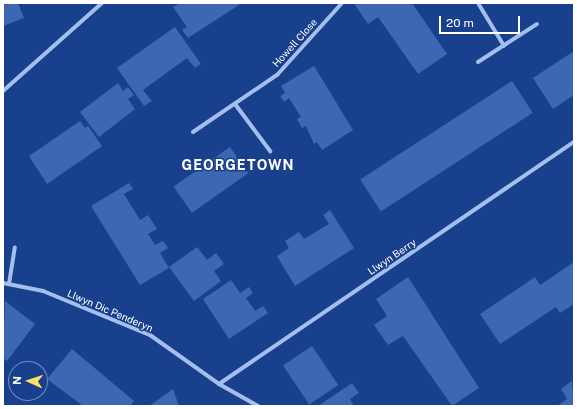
<!DOCTYPE html>
<style>
body{margin:0}
#map{position:relative;width:577px;height:409px;overflow:hidden;background:#19408d;font-family:"Public Sans",sans-serif}
div>[style]{position:absolute}
[style*='--x']{left:calc(var(--x)*1px);top:calc(var(--y)*1px);width:calc(var(--w)*1px);rotate:calc(var(--a)*1deg)}
.building>*{inset:0;background:#3d67b3;transform-origin:0 0}
.street>*{height:4px;margin:-2px;padding:0 2px;transform-origin:2px;border-radius:2px;background:#a4bfee}
span{translate:-50% -50%;white-space:nowrap;text-align:center;line-height:1.15;-webkit-text-stroke:3px #19408d;paint-order:stroke}
.street-label{font-size:10px;color:#fff}
.district-label{font-size:14px;color:#fff;font-weight:700;letter-spacing:1px}
.frame{position:absolute;inset:0;border:4px solid #fff;pointer-events:none}
.north{position:absolute;left:8px;top:361px;width:40px;height:40px;box-sizing:border-box;background:#19408d;border:1px solid #758cbb;border-radius:50%;rotate:273deg;font-size:11px;font-weight:700;line-height:16px;text-align:center;color:#fff}
.north::after{content:'';display:block;margin:auto;width:14px;height:18px;background:#ffe061;clip-path:polygon(50% 0,100% 100%,50% 72%,0 100%)}
.scale{position:absolute;left:439px;top:16px;width:81px;height:18px;box-sizing:border-box;border:2px solid #fff;border-top:0;padding-left:5px;font-size:12px;line-height:14px;white-space:nowrap;color:#fff;-webkit-text-stroke:3px #19408d;paint-order:stroke}
</style>
<div id="map">
<div class="building">
<div style="clip-path:polygon(3px 3px,18px 3px,24px 18px,3px 26px)"></div>
<div style="clip-path:polygon(180px 3px,242px 3px,188px 38px,182px 30px,187px 27px,173px 7px)"></div>
<div style="clip-path:polygon(358px 3px,412px 3px,447px 54px,418px 74px,378px 17px,368px 24px,355px 5px)"></div>
<div style="clip-path:polygon(175px 27px,201px 64px,195px 68px,187px 58px,143px 90px,152px 101px,144px 106px,117px 68px)"></div>
<div style="clip-path:polygon(574px 51px,574px 95px,553px 109px,533px 78px)"></div>
<div style="clip-path:polygon(314px 66px,353px 130px,322px 150px,317px 142px,314px 144px,306px 126px,302px 128px,297px 119px,301px 117px,289px 98px,284px 102px,280px 96px,285px 93px,281px 86px)"></div>
<div style="left:512px;top:81px;width:38px;height:181px;rotate:57deg"></div>
<div style="clip-path:polygon(118px 83px,123px 91px,128px 87px,134px 95px,128px 99px,135px 109px,99px 137px,80px 112px)"></div>
<div style="clip-path:polygon(80px 121px,85px 128px,88px 126px,102px 146px,47px 184px,29px 156px)"></div>
<div style="left:230px;top:147px;width:32px;height:69px;rotate:55deg"></div>
<div style="clip-path:polygon(129px 183px,133px 189px,124px 194px,140px 220px,148px 215px,157px 229px,148px 234px,155px 245px,163px 241px,168px 248px,160px 253px,169px 268px,140px 285px,91px 206px)"></div>
<div style="clip-path:polygon(330px 210px,354px 248px,295px 286px,277px 256px,289px 248px,285px 241px,299px 232px,304px 239px,329px 224px,323px 215px)"></div>
<div style="clip-path:polygon(197px 247px,207px 260px,216px 253px,224px 264px,214px 271px,221px 281px,194px 301px,169px 267px)"></div>
<div style="clip-path:polygon(574px 262px,574px 304px,560px 313px,556px 307px,500px 344px,480px 314px,535px 277px,540px 285px)"></div>
<div style="clip-path:polygon(408px 277px,479px 388px,452px 406px,403px 336px,388px 345px,374px 325px,387px 316px,376px 299px)"></div>
<div style="clip-path:polygon(231px 280px,240px 293px,249px 287px,253px 293px,246px 298px,255px 311px,263px 306px,268px 313px,229px 339px,203px 299px)"></div>
<div style="clip-path:polygon(5px 301px,35px 324px,7px 361px,3px 358px)"></div>
<div style="left:312px;top:346px;width:47px;height:35px;rotate:56deg"></div>
<div style="clip-path:polygon(72px 349px,134px 401px,130px 406px,83px 406px,47px 379px)"></div>
<div style="clip-path:polygon(572px 381px,574px 406px,557px 406px,567px 399px,561px 389px)"></div>
<div style="clip-path:polygon(352px 383px,359px 393px,350px 399px,354px 406px,318px 406px)"></div>
<div style="clip-path:polygon(173px 389px,179px 406px,149px 406px)"></div>
</div>
<div class="street">
<div style="--x:478;--y:3;--w:50;--a:58.8"></div>
<div style="--x:478;--y:62;--w:70;--a:-32.8"></div>
<div style="--x:3;--y:91;--w:132;--a:-41.6"></div>
<div style="--x:235;--y:104;--w:59;--a:53.3"></div>
<div style="--x:193;--y:132;--w:102;--a:-34.2"></div>
<div style="--x:277;--y:75;--w:97;--a:-47.9"></div>
<div style="--x:3;--y:283;--w:41;--a:11.3"></div>
<div style="--x:43;--y:291;--w:116;--a:22.4"></div>
<div style="--x:150;--y:335;--w:85;--a:35.4"></div>
<div style="--x:219;--y:384;--w:45;--a:29.4"></div>
<div style="--x:9;--y:284;--w:37;--a:-81"></div>
<div style="--x:219;--y:384;--w:430;--a:-34.3"></div>
</div>
<div class="street-label">
<span style="left:295px;top:43px;rotate:-48deg">Howell Close</span>
<span style="left:392px;top:257px;rotate:-34deg">Llwyn Berry</span>
<span style="left:110px;top:311px;rotate:23deg">Llwyn Dic Penderyn</span>
</div>
<div class="district-label">
<span style="left:238px;top:165px">GEORGETOWN</span>
</div>
<div class="frame"></div>
<div class="north">N</div>
<div class="scale">20 m</div>
</div>
